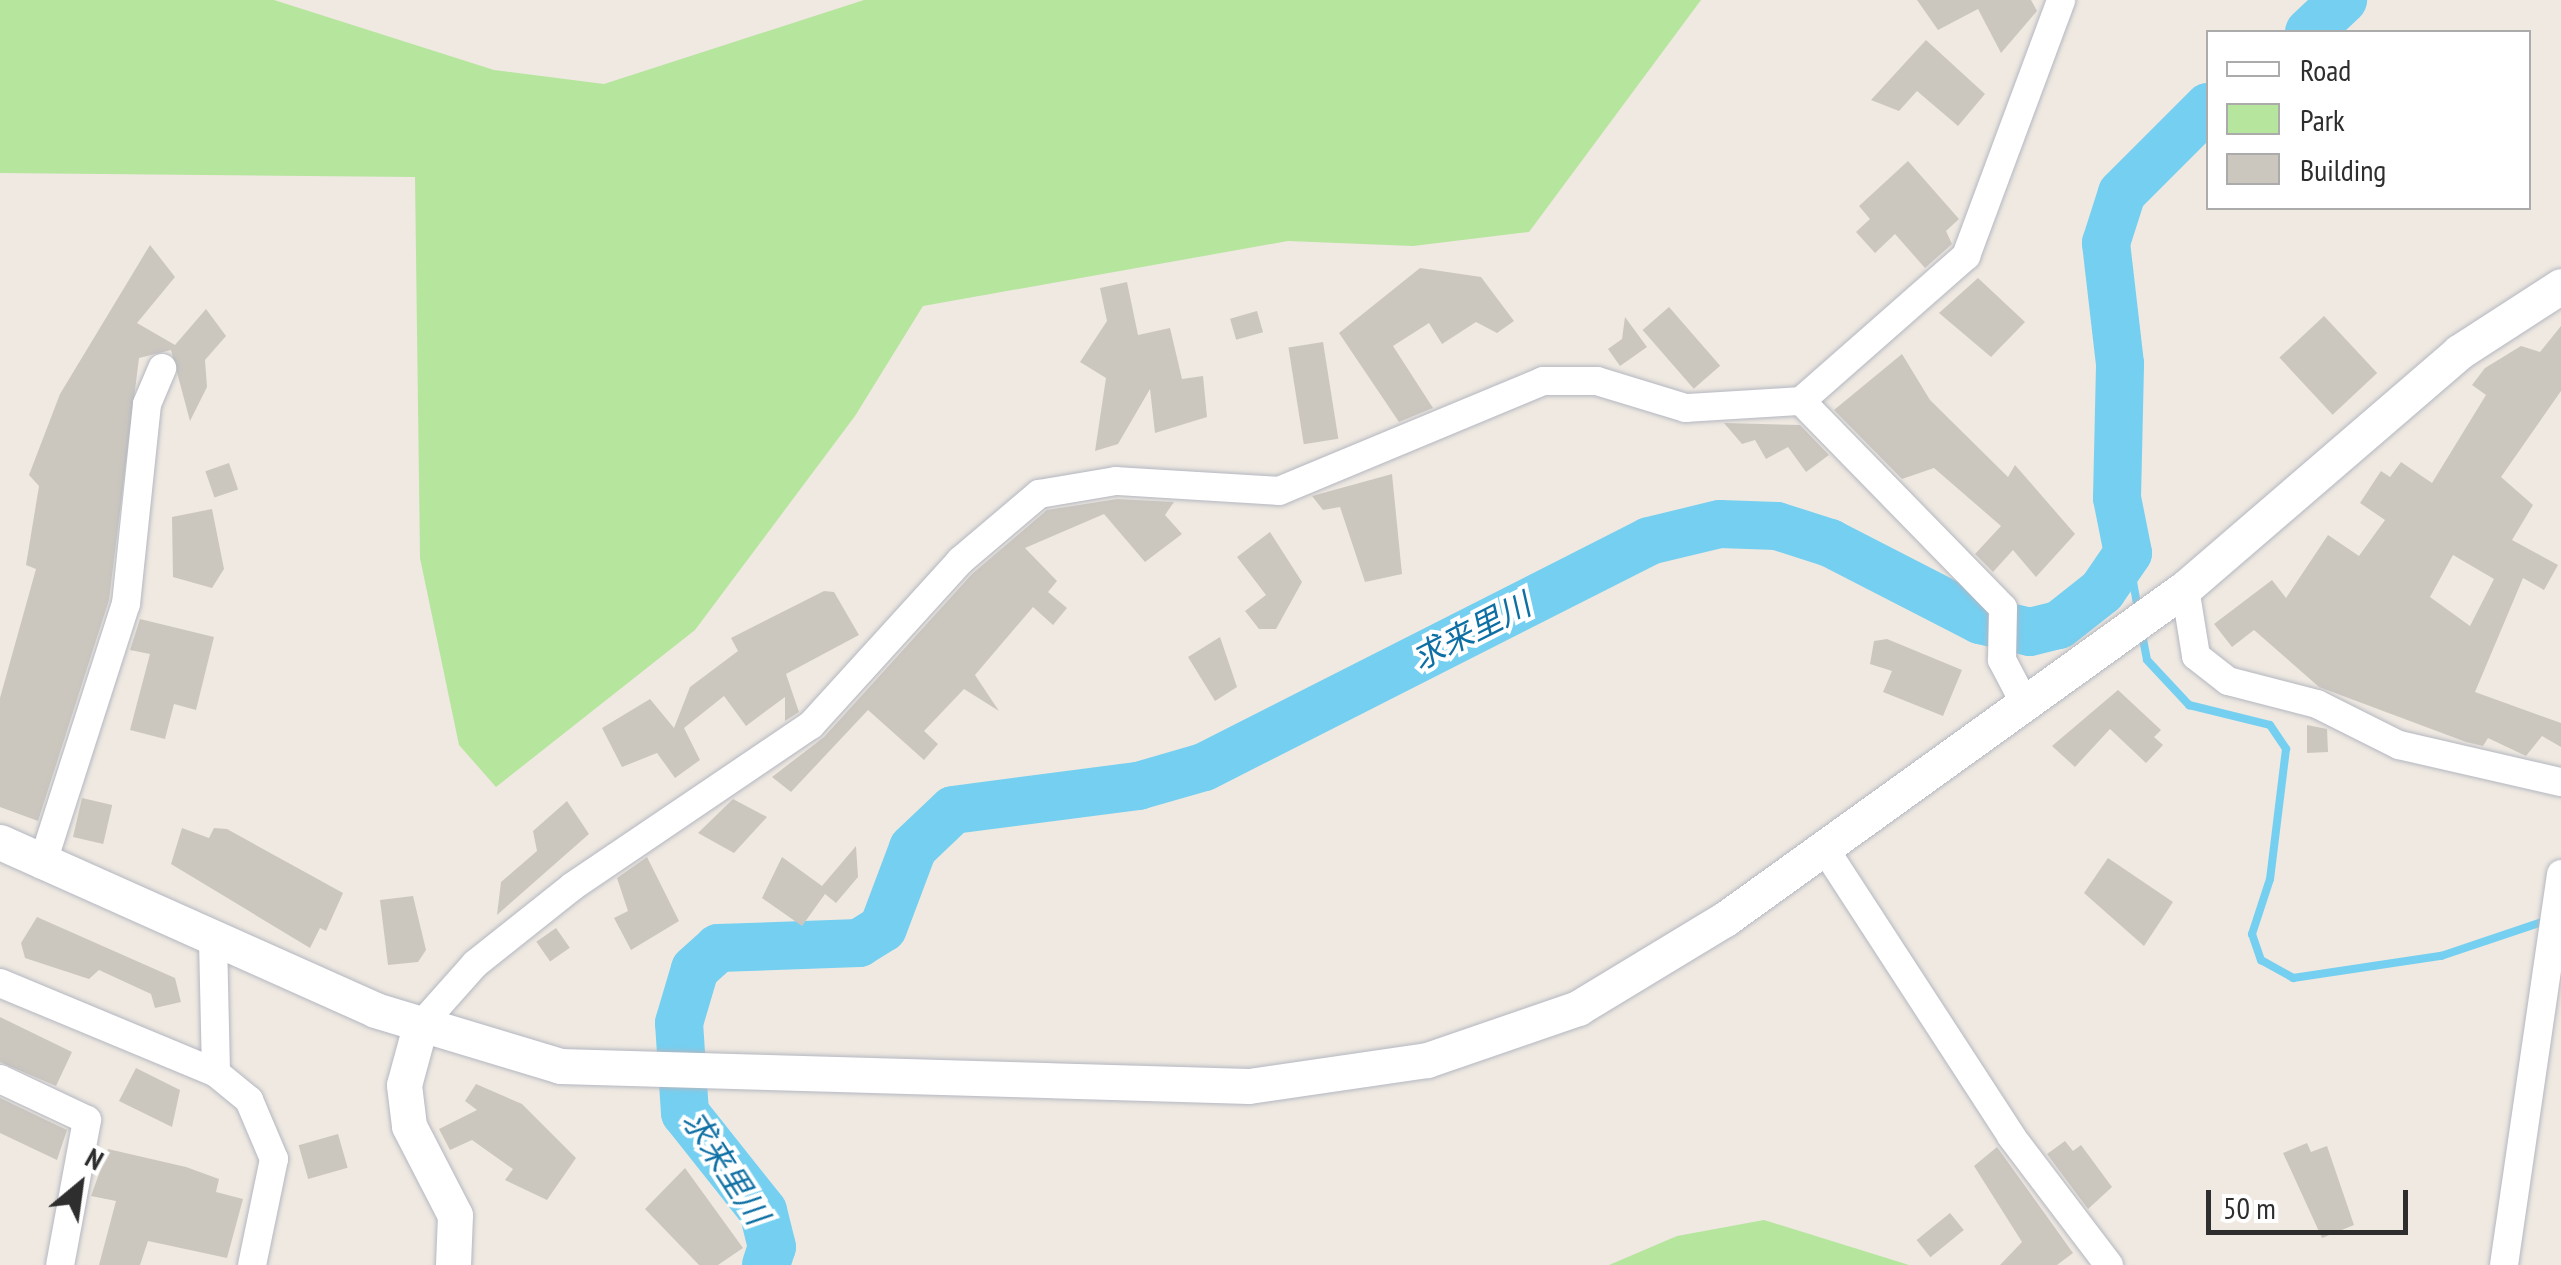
<!DOCTYPE html>
<meta charset="utf-8">
<style>
body{margin:0}
#map{position:relative;width:2561px;height:1265px;overflow:hidden;background:#efe9e1;font-family:"PT Sans Narrow","Noto Sans JP",sans-serif}
div>[style]{position:absolute}
[style*='--x']{left:calc(var(--x)*1px);top:calc(var(--y)*1px);width:calc(var(--w)*1px);rotate:calc(var(--a)*1deg)}
.green>*{inset:0;background:#b6e59e}
.stream>*{height:8px;margin:-4px;padding:0 4px;transform-origin:4px;border-radius:4px;background:#75cff0}
.river>*{height:48px;margin:-24px;padding:0 24px;transform-origin:24px;border-radius:24px;background:#75cff0}
.building>*{inset:0;background:#cbc7bf;transform-origin:0 0}
.roads{filter:drop-shadow(0 0 2px #b4b7c1) drop-shadow(0 0 2px #b4b7c1)}
.minor>*{height:28px;margin:-14px;padding:0 14px;transform-origin:14px;border-radius:14px;background:#fff}
.tertiary>*{height:35px;margin:-17.5px;padding:0 17.5px;transform-origin:17.5px;border-radius:17.5px;background:#fff}
span{translate:-50% -50%;white-space:nowrap;text-align:center;line-height:1.15;-webkit-text-stroke:8px #fff;paint-order:stroke}
.water-label{font-size:32px;color:#0d6fa3;font-style:italic}
.legend{position:absolute;left:2206px;top:30px;width:325px;height:180px;box-sizing:border-box;background:#fff;border:2px solid #ababab;margin:0;padding:12px 18px;list-style:none;font-size:30px;color:#2e2e2e}
.legend li{display:flex;align-items:center;gap:20px;height:50px}
.legend b{width:50px;border:2px solid #ababab}
.north{position:absolute;left:30px;top:1135px;width:100px;height:100px;-webkit-text-stroke:8px #fff;paint-order:stroke;rotate:29deg;font-size:28px;font-weight:700;line-height:40px;text-align:center;color:#2e2e2e}
.north::after{content:'';display:block;margin:auto;width:35px;height:45px;background:#2e2e2e;clip-path:polygon(50% 0,100% 100%,50% 72%,0 100%)}
.scale{position:absolute;left:2206px;top:1190px;width:202px;height:45px;box-sizing:border-box;border:5px solid #2e2e2e;border-top:0;padding-left:12px;font-size:30px;line-height:35px;white-space:nowrap;color:#2e2e2e;-webkit-text-stroke:8px #fff;paint-order:stroke}
</style>
<div id="map">
<div class="green">
<div style="clip-path:polygon(0 0,274px 0,494px 70px,604px 84px,864px 0,1701px 0,1529px 232px,1413px 246px,1288px 241px,923px 306px,855px 416px,695px 630px,496px 787px,459px 745px,420px 558px,415px 177px,0 173px)"></div>
<div style="clip-path:polygon(1764px 1220px,1909px 1265px,1609px 1265px,1677px 1236px)"></div>
</div>
<div class="stream">
<div style="--x:2128;--y:553;--w:58;--a:80"></div>
<div style="--x:2142;--y:634;--w:26;--a:79"></div>
<div style="--x:2147;--y:660;--w:62;--a:47"></div>
<div style="--x:2189;--y:705;--w:83;--a:13.9"></div>
<div style="--x:2270;--y:725;--w:29;--a:56"></div>
<div style="--x:2286;--y:749;--w:131;--a:97"></div>
<div style="--x:2270;--y:879;--w:58;--a:108.1"></div>
<div style="--x:2252;--y:934;--w:28;--a:71"></div>
<div style="--x:2261;--y:960;--w:37;--a:29"></div>
<div style="--x:2293;--y:978;--w:150;--a:-8.5"></div>
<div style="--x:2441;--y:956;--w:113;--a:-18.6"></div>
</div>
<div class="river">
<div style="--x:2309;--y:32;--w:47;--a:-43.3"></div>
<div style="--x:766;--y:1265;--w:19;--a:-72"></div>
<div style="--x:772;--y:1247;--w:37;--a:-104"></div>
<div style="--x:763;--y:1211;--w:125;--a:-128.5"></div>
<div style="--x:685;--y:1113;--w:90;--a:-93.8"></div>
<div style="--x:679;--y:1023;--w:56;--a:-73.5"></div>
<div style="--x:695;--y:969;--w:31;--a:-42"></div>
<div style="--x:718;--y:948;--w:141;--a:-2"></div>
<div style="--x:859;--y:943;--w:28;--a:-32"></div>
<div style="--x:883;--y:928;--w:85;--a:-69.4"></div>
<div style="--x:913;--y:848;--w:55;--a:-43.5"></div>
<div style="--x:953;--y:810;--w:187;--a:-7.4"></div>
<div style="--x:1138;--y:786;--w:69;--a:-16.1"></div>
<div style="--x:1204;--y:767;--w:499;--a:-26.9"></div>
<div style="--x:1649;--y:541;--w:73;--a:-13.5"></div>
<div style="--x:1720;--y:524;--w:57;--a:2"></div>
<div style="--x:1777;--y:526;--w:56;--a:17.8"></div>
<div style="--x:1830;--y:543;--w:169;--a:27.2"></div>
<div style="--x:1980;--y:620;--w:51;--a:13.5"></div>
<div style="--x:2030;--y:632;--w:30;--a:-14"></div>
<div style="--x:2059;--y:625;--w:55;--a:-38.3"></div>
<div style="--x:2102;--y:591;--w:46;--a:-55.6"></div>
<div style="--x:2128;--y:553;--w:56;--a:-101.3"></div>
<div style="--x:2117;--y:498;--w:134;--a:-88.7"></div>
<div style="--x:2120;--y:364;--w:122;--a:-96.6"></div>
<div style="--x:2106;--y:243;--w:52;--a:-72.3"></div>
<div style="--x:2122;--y:193;--w:122;--a:-45"></div>
</div>
<div class="building">
<div style="clip-path:polygon(1917px 0,2031px 0,2037px 11px,2001px 53px,1978px 9px,1938px 30px)"></div>
<div style="clip-path:polygon(1926px 40px,1985px 94px,1958px 126px,1917px 91px,1899px 111px,1871px 100px)"></div>
<div style="clip-path:polygon(1908px 161px,1959px 219px,1946px 231px,1952px 244px,1925px 268px,1895px 234px,1875px 253px,1856px 232px,1870px 219px,1859px 206px)"></div>
<div style="clip-path:polygon(150px 245px,175px 277px,137px 323px,175px 345px,206px 309px,226px 336px,205px 360px,207px 387px,190px 421px,171px 350px,139px 358px,109px 600px,38px 821px,0 807px,0 698px,36px 569px,26px 565px,39px 486px,29px 475px,60px 394px)"></div>
<div style="clip-path:polygon(1420px 268px,1481px 277px,1514px 321px,1497px 333px,1476px 322px,1442px 344px,1429px 323px,1393px 346px,1433px 408px,1399px 422px,1339px 333px)"></div>
<div style="clip-path:polygon(1978px 278px,2025px 322px,1991px 357px,1939px 313px)"></div>
<div style="clip-path:polygon(1127px 282px,1138px 335px,1170px 328px,1182px 379px,1203px 376px,1207px 417px,1155px 433px,1150px 389px,1118px 444px,1095px 451px,1106px 378px,1080px 362px,1107px 321px,1100px 288px)"></div>
<div style="left:1669px;top:307px;width:78px;height:35px;rotate:49deg"></div>
<div style="left:1257px;top:311px;width:22px;height:28px;rotate:74deg"></div>
<div style="left:2324px;top:316px;width:78px;height:61px;rotate:47deg"></div>
<div style="clip-path:polygon(1625px 317px,1647px 347px,1620px 366px,1608px 349px,1622px 339px)"></div>
<div style="clip-path:polygon(evenodd,2561px 326px,2561px 391px,2501px 477px,2533px 505px,2512px 540px,2558px 565px,2544px 590px,2523px 578px,2475px 692px,2561px 723px,2561px 747px,2542px 736px,2526px 756px,2488px 738px,2483px 746px,2466px 742px,2319px 687px,2254px 630px,2232px 647px,2214px 624px,2272px 580px,2286px 598px,2328px 535px,2359px 556px,2385px 520px,2360px 503px,2381px 471px,2390px 477px,2401px 462px,2432px 483px,2486px 395px,2472px 385px,2485px 368px,2521px 346px,2540px 352px,2561px 326px,2453px 555px,2494px 579px,2470px 626px,2430px 597px,2453px 555px)"></div>
<div style="left:1323px;top:342px;width:98px;height:35px;rotate:81deg"></div>
<div style="clip-path:polygon(1902px 354px,1930px 400px,2008px 477px,2015px 465px,2075px 534px,2036px 577px,2013px 550px,1993px 572px,1975px 554px,2001px 526px,1934px 468px,1902px 479px,1834px 410px)"></div>
<div style="clip-path:polygon(1724px 423px,1800px 425px,1829px 455px,1806px 472px,1788px 447px,1766px 459px,1755px 440px,1742px 444px)"></div>
<div style="left:229px;top:463px;width:28px;height:25px;rotate:71deg"></div>
<div style="clip-path:polygon(1392px 474px,1402px 574px,1365px 582px,1340px 507px,1323px 510px,1312px 496px)"></div>
<div style="clip-path:polygon(1117px 499px,1174px 502px,1165px 515px,1182px 534px,1145px 562px,1104px 514px,1025px 548px,1057px 581px,1048px 592px,1067px 608px,1053px 625px,1033px 607px,975px 675px,999px 711px,964px 689px,924px 731px,938px 744px,924px 760px,868px 710px,791px 792px,772px 777px,824px 737px,972px 574px,1047px 510px)"></div>
<div style="clip-path:polygon(212px 509px,224px 569px,212px 588px,173px 577px,172px 517px)"></div>
<div style="clip-path:polygon(1270px 532px,1302px 582px,1276px 629px,1259px 629px,1245px 611px,1266px 595px,1237px 557px)"></div>
<div style="clip-path:polygon(824px 591px,834px 592px,859px 635px,786px 674px,799px 712px,785px 721px,785px 697px,746px 726px,724px 696px,684px 728px,700px 760px,675px 778px,657px 753px,622px 767px,602px 728px,650px 699px,674px 728px,690px 687px,738px 651px,731px 638px)"></div>
<div style="clip-path:polygon(140px 619px,214px 637px,196px 710px,174px 704px,165px 739px,130px 730px,150px 654px,130px 650px)"></div>
<div style="clip-path:polygon(1220px 637px,1237px 687px,1215px 701px,1188px 657px)"></div>
<div style="clip-path:polygon(1887px 639px,1962px 670px,1943px 716px,1883px 692px,1892px 671px,1870px 664px,1874px 641px)"></div>
<div style="clip-path:polygon(2118px 690px,2161px 730px,2154px 737px,2163px 745px,2146px 763px,2110px 729px,2075px 767px,2052px 746px)"></div>
<div style="clip-path:polygon(2307px 725px,2327px 729px,2328px 752px,2307px 753px)"></div>
<div style="left:82px;top:798px;width:31px;height:40px;rotate:13deg"></div>
<div style="clip-path:polygon(733px 799px,767px 817px,734px 853px,698px 833px)"></div>
<div style="clip-path:polygon(567px 801px,589px 834px,497px 915px,501px 882px,537px 851px,533px 831px)"></div>
<div style="clip-path:polygon(182px 828px,209px 838px,214px 828px,227px 829px,343px 893px,326px 931px,320px 928px,310px 948px,171px 864px)"></div>
<div style="clip-path:polygon(856px 846px,858px 877px,836px 903px,825px 894px,802px 926px,762px 898px,782px 857px,822px 886px)"></div>
<div style="clip-path:polygon(647px 857px,679px 921px,631px 950px,614px 918px,628px 911px,617px 878px)"></div>
<div style="clip-path:polygon(2108px 858px,2173px 902px,2144px 946px,2084px 893px)"></div>
<div style="clip-path:polygon(413px 896px,426px 950px,418px 962px,388px 965px,380px 900px)"></div>
<div style="clip-path:polygon(37px 917px,175px 978px,181px 1002px,155px 1008px,151px 994px,99px 970px,89px 979px,25px 958px,21px 943px)"></div>
<div style="left:556px;top:928px;width:24px;height:24px;rotate:55deg"></div>
<div style="clip-path:polygon(0 1017px,72px 1052px,56px 1086px,0 1062px)"></div>
<div style="clip-path:polygon(136px 1068px,180px 1090px,172px 1127px,119px 1101px)"></div>
<div style="clip-path:polygon(476px 1084px,522px 1104px,576px 1158px,547px 1200px,505px 1180px,513px 1169px,472px 1140px,450px 1150px,439px 1129px,477px 1110px,465px 1101px)"></div>
<div style="clip-path:polygon(0 1098px,67px 1130px,57px 1160px,0 1133px)"></div>
<div style="left:338px;top:1134px;width:35px;height:41px;rotate:74deg"></div>
<div style="clip-path:polygon(2065px 1141px,2073px 1151px,2081px 1145px,2112px 1187px,2088px 1209px,2047px 1154px)"></div>
<div style="clip-path:polygon(2307px 1143px,2311px 1152px,2327px 1146px,2354px 1225px,2322px 1238px,2283px 1153px)"></div>
<div style="clip-path:polygon(1997px 1147px,2073px 1253px,2057px 1265px,2000px 1265px,2022px 1242px,1974px 1166px)"></div>
<div style="clip-path:polygon(108px 1149px,186px 1167px,219px 1179px,216px 1192px,243px 1199px,227px 1258px,148px 1241px,140px 1265px,99px 1265px,116px 1201px,91px 1196px)"></div>
<div style="clip-path:polygon(685px 1168px,743px 1248px,718px 1265px,699px 1265px,645px 1209px)"></div>
<div style="left:1950px;top:1213px;width:22px;height:43px;rotate:51deg"></div>
</div>
<div class="roads">
<div class="minor">
<div style="--x:1801;--y:401;--w:289;--a:45.7"></div>
<div style="--x:2003;--y:608;--w:52;--a:91.1"></div>
<div style="--x:2002;--y:660;--w:52;--a:62.4"></div>
<div style="--x:2185;--y:588;--w:69;--a:80.8"></div>
<div style="--x:2196;--y:656;--w:41;--a:38"></div>
<div style="--x:2228;--y:681;--w:92;--a:14.5"></div>
<div style="--x:2317;--y:704;--w:92;--a:26.6"></div>
<div style="--x:2399;--y:745;--w:166;--a:12.9"></div>
<div style="--x:1823;--y:846;--w:346;--a:57"></div>
<div style="--x:2011;--y:1136;--w:162;--a:52.8"></div>
<div style="--x:42;--y:865;--w:274;--a:-72.2"></div>
<div style="--x:126;--y:604;--w:201;--a:-84"></div>
<div style="--x:147;--y:404;--w:39;--a:-67"></div>
<div style="--x:213;--y:940;--w:133;--a:88.7"></div>
<div style="--x:0;--y:983;--w:234;--a:22.6"></div>
<div style="--x:216;--y:1073;--w:43;--a:39.3"></div>
<div style="--x:249;--y:1100;--w:64;--a:67"></div>
<div style="--x:274;--y:1159;--w:108;--a:101.7"></div>
<div style="--x:420;--y:1026;--w:83;--a:-48.4"></div>
<div style="--x:475;--y:964;--w:125;--a:-38.5"></div>
<div style="--x:573;--y:886;--w:287;--a:-34.1"></div>
<div style="--x:811;--y:725;--w:222;--a:-47.7"></div>
<div style="--x:960;--y:561;--w:104;--a:-40.3"></div>
<div style="--x:1039;--y:494;--w:78;--a:-9.6"></div>
<div style="--x:1116;--y:481;--w:163;--a:3.5"></div>
<div style="--x:1279;--y:491;--w:286;--a:-22.6"></div>
<div style="--x:1543;--y:381;--w:54;--a:0"></div>
<div style="--x:1597;--y:381;--w:93;--a:16.9"></div>
<div style="--x:1686;--y:408;--w:115;--a:-3.5"></div>
<div style="--x:1801;--y:401;--w:220;--a:-41.3"></div>
<div style="--x:1966;--y:256;--w:273;--a:-69.6"></div>
<div style="--x:0;--y:1079;--w:96;--a:25.2"></div>
<div style="--x:87;--y:1120;--w:147;--a:100.5"></div>
<div style="--x:2504;--y:1265;--w:395;--a:-81.7"></div>
</div>
<div class="tertiary">
<div style="--x:0;--y:842;--w:411;--a:24.1"></div>
<div style="--x:375;--y:1010;--w:193;--a:16.8"></div>
<div style="--x:560;--y:1066;--w:689;--a:1.66"></div>
<div style="--x:1249;--y:1086;--w:180;--a:-8.3"></div>
<div style="--x:1427;--y:1060;--w:160;--a:-19"></div>
<div style="--x:1578;--y:1008;--w:172;--a:-31.2"></div>
<div style="--x:1725;--y:919;--w:567;--a:-35.74"></div>
<div style="--x:2185;--y:588;--w:362;--a:-40.7"></div>
<div style="--x:2459;--y:352;--w:121;--a:-32.9"></div>
<div style="--x:420;--y:1026;--w:61;--a:105.2"></div>
<div style="--x:404;--y:1085;--w:41;--a:83"></div>
<div style="--x:409;--y:1126;--w:100;--a:62.7"></div>
<div style="--x:455;--y:1215;--w:50;--a:92.3"></div>
</div>
</div>
<div class="water-label">
<span style="left:1471px;top:631px;rotate:-27deg">求来里川</span>
<span style="left:726px;top:1167px;rotate:57deg">求来里川</span>
</div>
<ul class="legend">
<li><b style="height:12px;background:#fff"></b>Road</li>
<li><b style="height:28px;background:#b6e59e"></b>Park</li>
<li><b style="height:28px;background:#cbc7bf"></b>Building</li>
</ul>
<div class="north">N</div>
<div class="scale">50 m</div>
</div>
